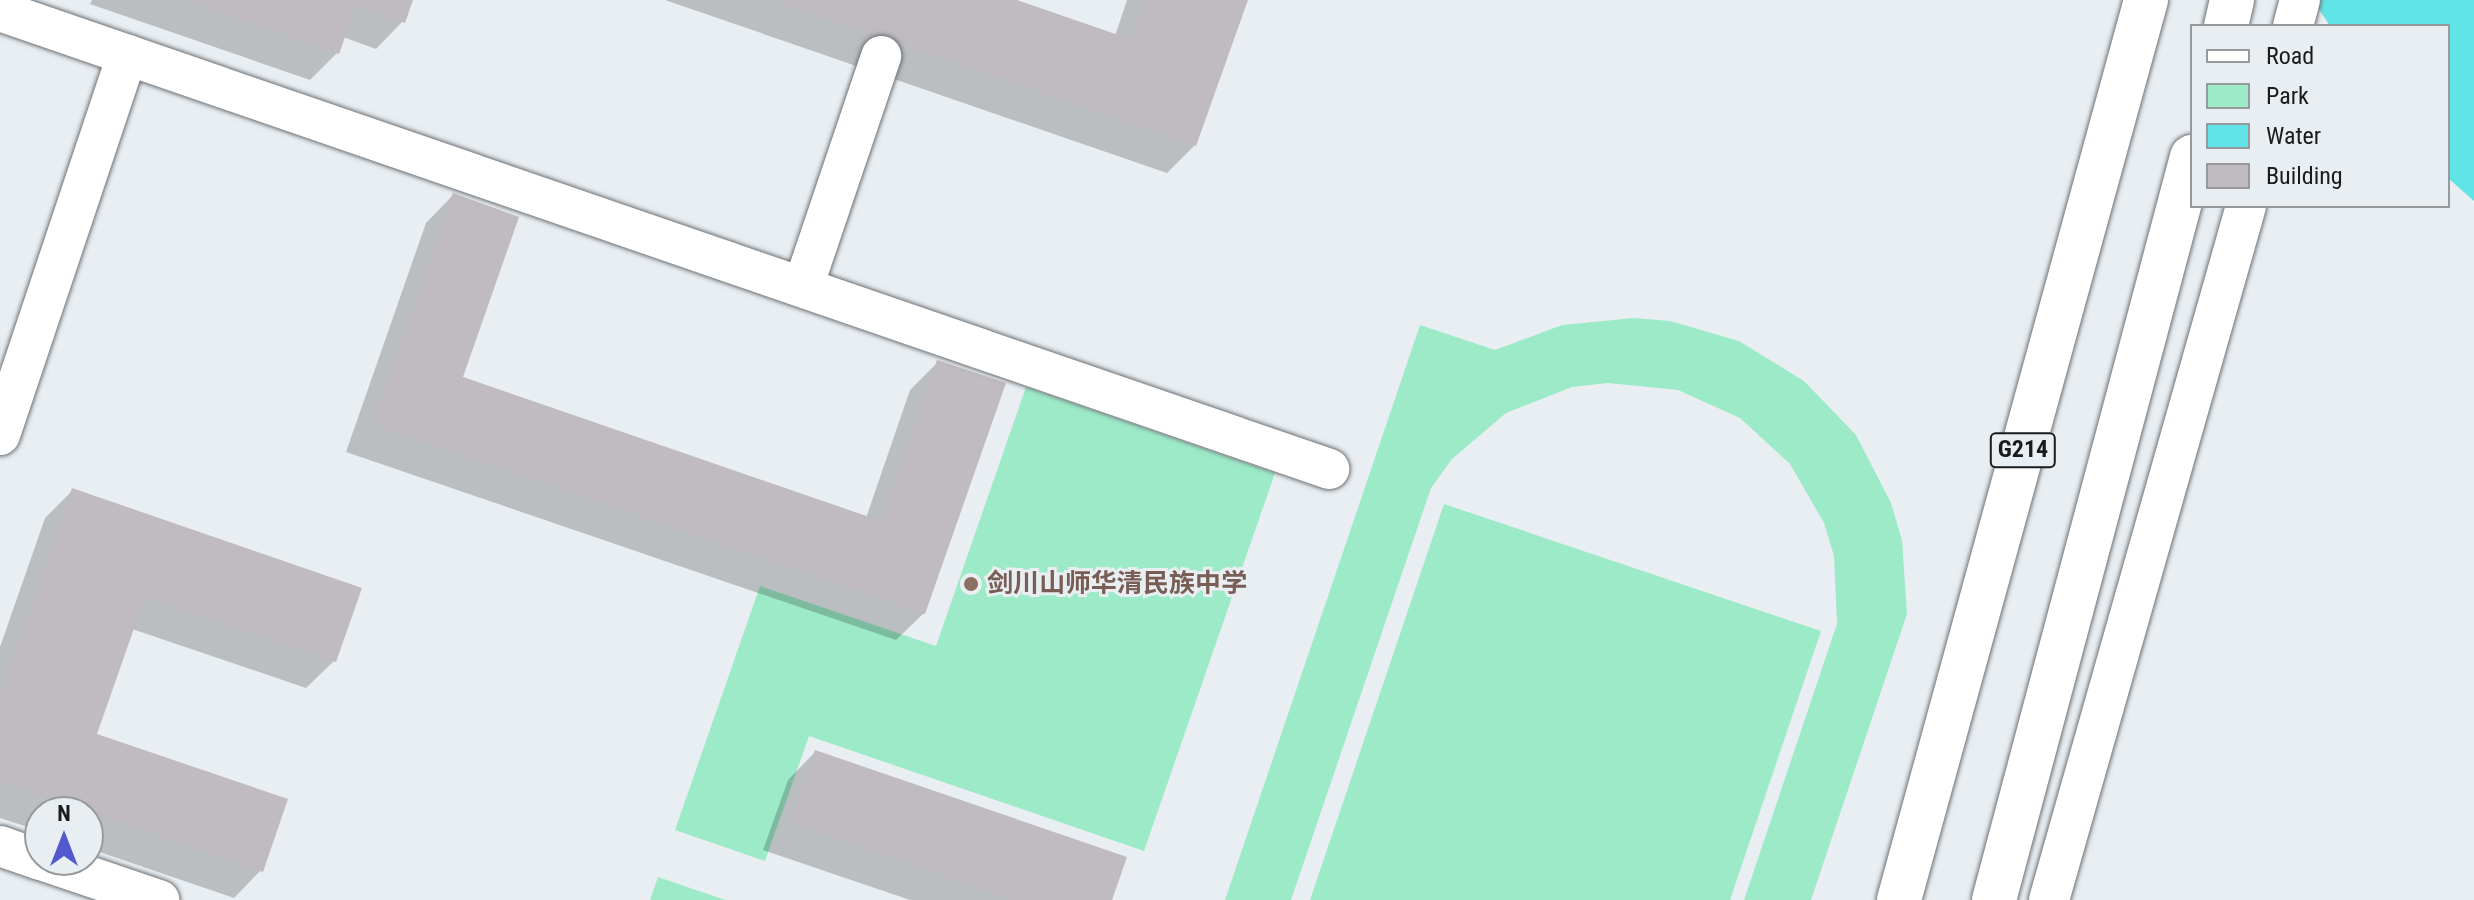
<!DOCTYPE html>
<meta charset="utf-8">
<style>
body{margin:0}
#map{position:relative;width:2474px;height:900px;overflow:hidden;background:#e9eef2;font-family:"Roboto Condensed","Noto Sans SC",sans-serif}
div>[style]{position:absolute}
[style*='--x']{left:calc(var(--x)*1px);top:calc(var(--y)*1px);width:calc(var(--w)*1px);rotate:calc(var(--a)*1deg)}
.green>*{inset:0;background:#9deac8}
.water>*{inset:0;background:#61e4e7}
.shadow>*{inset:0;background:#0003}
.building>*{inset:0;background:#bfbbbf}
.roads{filter:drop-shadow(0 0 2px #6c7175) drop-shadow(0 0 2px #6c7175)}
.minor>*{height:40px;margin:-20px;padding:0 20px;transform-origin:20px;border-radius:20px;background:#fff}
.highway>*{height:44px;margin:-22px;padding:0 22px;transform-origin:22px;border-radius:22px;background:#fff}
.dots>*{width:22px;height:22px;translate:-50% -50%;box-sizing:border-box;border:4px solid #e9eef2;border-radius:50%}
span{translate:-50% -50%;white-space:nowrap;text-align:center;line-height:1.15;-webkit-text-stroke:6px #e9eef2;paint-order:stroke}
.shield-label span{padding:2px 6px;background:#e9eef2;border:2px solid;border-radius:6px;-webkit-text-stroke-width:0}
.shield-label{font-size:24px;color:#191b1c;font-weight:700}
.education-label{font-size:26px;color:#785e54;font-weight:700}
.left{translate:0 -50%;text-align:left}
.legend{position:absolute;left:2190px;top:24px;width:260px;height:184px;box-sizing:border-box;background:#e9eef2;border:2px solid #969a9c;margin:0;padding:10px 14px;list-style:none;font-size:24px;color:#191b1c}
.legend li{display:flex;align-items:center;gap:16px;height:40px}
.legend b{width:40px;border:2px solid #969a9c}
.north{position:absolute;left:24px;top:796px;width:80px;height:80px;box-sizing:border-box;background:#e9eef2;border:2px solid #969a9c;border-radius:50%;rotate:0deg;font-size:22px;font-weight:700;line-height:32px;text-align:center;color:#191b1c}
.north::after{content:'';display:block;margin:auto;width:28px;height:36px;background:#5258ce;clip-path:polygon(50% 0,100% 100%,50% 72%,0 100%)}
</style>
<div id="map">
<div class="green">
<div style="clip-path:polygon(1634px 318px,1670px 321px,1739px 341px,1804px 381px,1856px 435px,1891px 503px,1902px 540px,1907px 614px,1811px 900px,1744px 900px,1837px 624px,1834px 556px,1824px 523px,1790px 464px,1740px 418px,1678px 390px,1608px 383px,1572px 387px,1506px 413px,1452px 459px,1431px 488px,1291px 900px,1225px 900px,1420px 325px,1495px 350px,1562px 325px)"></div>
<div style="clip-path:polygon(1026px 387px,1275px 473px,1144px 851px,809px 736px,765px 861px,675px 830px,760px 586px,936px 646px)"></div>
<div style="clip-path:polygon(1444px 504px,1821px 631px,1730px 900px,1310px 900px)"></div>
<div style="clip-path:polygon(658px 877px,725px 900px,650px 900px)"></div>
</div>
<div class="water">
<div style="clip-path:polygon(2313px 0,2474px 0,2474px 201px,2448px 178px,2448px 26px,2330px 26px)"></div>
</div>
<div class="shadow">
<div style="clip-path:polygon(92px 0,410px 0,403px 21px,376px 49px,343px 37px,337px 53px,310px 80px,90px 4px)"></div>
<div style="clip-path:polygon(665px 0,1011px 0,1115px 36px,1127px 0,1245px 0,1195px 145px,1167px 173px)"></div>
<div style="clip-path:polygon(453px 195px,461px 379px,866px 518px,910px 390px,938px 362px,924px 613px,896px 640px,346px 452px,426px 223px)"></div>
<div style="clip-path:polygon(73px 490px,334px 661px,306px 688px,132px 629px,95px 735px,261px 870px,234px 898px,88px 848px,88px 812px,40px 812px,40px 831px,0 818px,0 647px,45px 518px)"></div>
<div style="clip-path:polygon(815px 752px,1110px 900px,910px 900px,763px 850px,788px 780px)"></div>
</div>
<div class="building">
<div style="clip-path:polygon(185px 0,413px 0,405px 23px,356px 6px,339px 54px)"></div>
<div style="clip-path:polygon(772px 0,1017px 0,1130px 39px,1144px 0,1248px 0,1196px 146px)"></div>
<div style="clip-path:polygon(453px 193px,519px 217px,463px 377px,881px 521px,937px 360px,1006px 383px,925px 614px,372px 424px)"></div>
<div style="clip-path:polygon(72px 488px,362px 588px,336px 662px,145px 597px,97px 734px,288px 799px,263px 872px,0 781px,0 695px)"></div>
<div style="clip-path:polygon(815px 750px,1127px 857px,1112px 900px,1013px 900px,789px 822px)"></div>
</div>
<div class="roads">
<div class="minor">
<div style="--x:0;--y:11;--w:1406;--a:19.01"></div>
<div style="--x:2293;--y:26;--w:27;--a:-75"></div>
<div style="--x:803;--y:287;--w:244;--a:-71.3"></div>
<div style="--x:0;--y:435;--w:401;--a:-71.5"></div>
<div style="--x:0;--y:846;--w:42;--a:19.3"></div>
<div style="--x:41;--y:860;--w:125;--a:18.7"></div>
<div style="--x:2049;--y:900;--w:721;--a:-74.15"></div>
</div>
<div class="highway">
<div style="--x:2226;--y:26;--w:27;--a:-77"></div>
<div style="--x:1899;--y:900;--w:933;--a:-74.65"></div>
<div style="--x:1994;--y:900;--w:769;--a:-75.08"></div>
</div>
</div>
<div class="dots">
<div style="left:971px;top:584px;background:#8d6e63"></div>
</div>
<div class="shield-label">
<span style="left:2023px;top:450px">G214</span>
</div>
<div class="education-label">
<span class="left" style="left:987px;top:584px">剑川山师华清民族中学</span>
</div>
<ul class="legend">
<li><b style="height:10px;background:#fff"></b>Road</li>
<li><b style="height:22px;background:#9deac8"></b>Park</li>
<li><b style="height:22px;background:#61e4e7"></b>Water</li>
<li><b style="height:22px;background:#bfbbbf"></b>Building</li>
</ul>
<div class="north">N</div>
</div>
